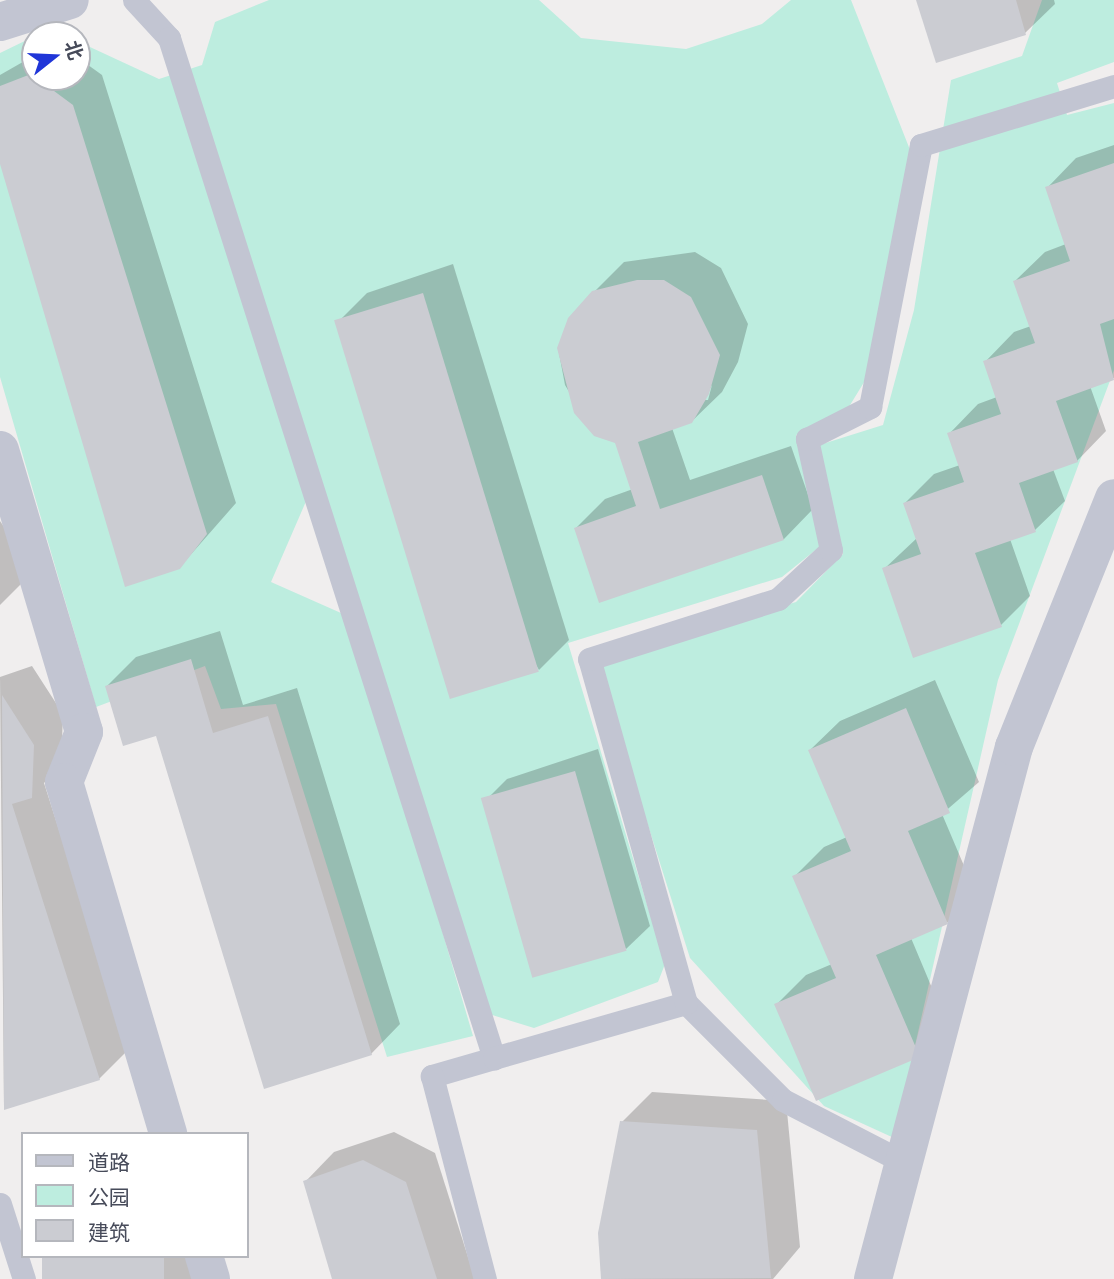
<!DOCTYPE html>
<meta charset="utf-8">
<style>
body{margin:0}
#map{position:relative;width:1114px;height:1279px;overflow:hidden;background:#f0eeee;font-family:Commissioner,"Noto Sans SC",sans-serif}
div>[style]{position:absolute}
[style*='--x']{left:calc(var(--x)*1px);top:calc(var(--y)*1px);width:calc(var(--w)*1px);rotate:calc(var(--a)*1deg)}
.green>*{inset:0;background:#bdeddf}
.shadow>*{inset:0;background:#0003;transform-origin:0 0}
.building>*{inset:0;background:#cbccd2;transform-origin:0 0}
.service>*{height:23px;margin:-11.5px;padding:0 11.5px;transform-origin:11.5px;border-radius:11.5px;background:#c2c5d2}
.minor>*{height:38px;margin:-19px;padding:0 19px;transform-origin:19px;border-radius:19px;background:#c2c5d2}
span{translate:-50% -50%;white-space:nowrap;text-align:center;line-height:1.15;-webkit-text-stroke:6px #fff;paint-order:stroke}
.legend{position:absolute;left:21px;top:1132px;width:228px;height:126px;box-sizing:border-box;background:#fff;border:2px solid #b5b7bd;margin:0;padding:9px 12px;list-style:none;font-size:21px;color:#474b5a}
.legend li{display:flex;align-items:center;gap:14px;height:35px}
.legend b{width:35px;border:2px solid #b5b7bd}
.north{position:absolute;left:21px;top:21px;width:70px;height:70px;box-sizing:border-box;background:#fff;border:2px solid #b5b7bd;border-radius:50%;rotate:72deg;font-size:19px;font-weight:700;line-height:28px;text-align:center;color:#474b5a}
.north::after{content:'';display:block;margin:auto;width:24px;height:32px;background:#2036d8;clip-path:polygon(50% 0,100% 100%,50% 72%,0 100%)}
</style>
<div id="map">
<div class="green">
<div style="clip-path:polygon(269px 0,539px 0,581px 38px,686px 49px,762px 24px,791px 0,851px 0,914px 160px,874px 366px,839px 423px,796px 435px,823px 544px,782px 577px,568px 643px,665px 964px,658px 982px,534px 1028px,489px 1014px,317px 476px,271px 582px,350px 617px,473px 1036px,387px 1057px,276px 704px,221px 709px,205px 666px,96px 707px,0 377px,0 53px,35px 36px,35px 77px,77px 77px,77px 41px,159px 79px,202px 65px,215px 22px)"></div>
<div style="clip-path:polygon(1042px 0,1114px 0,1114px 62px,1057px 83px,1067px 115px,1114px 103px,1114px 370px,998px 680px,894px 1138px,824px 1106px,690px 958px,597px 664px,796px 602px,843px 554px,816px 446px,883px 425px,914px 310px,951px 80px,1022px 56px)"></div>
</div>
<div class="shadow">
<div style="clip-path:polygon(918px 0,1054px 0,1055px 4px,1025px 33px,937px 61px)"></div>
<div style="clip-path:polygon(35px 55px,35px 77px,77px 77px,77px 57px,102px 75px,236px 503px,179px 568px,0 158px,0 75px)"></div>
<div style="clip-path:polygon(1114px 145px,1114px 378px,1090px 386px,1106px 431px,1077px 461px,1053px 469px,1065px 501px,1035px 530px,1010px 539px,1030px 596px,1001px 625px,884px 569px,917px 538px,905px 503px,934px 474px,960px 465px,949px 434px,978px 404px,997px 397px,985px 362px,1014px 332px,1031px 326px,1015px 281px,1045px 252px,1066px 244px,1047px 188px,1076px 158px)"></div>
<div style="clip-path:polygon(evenodd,695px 252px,721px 268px,748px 324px,738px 362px,722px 392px,691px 422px,672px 428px,690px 480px,791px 446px,813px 509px,784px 539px,600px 600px,576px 528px,605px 499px,633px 489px,616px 441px,595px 435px,565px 385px,558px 348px,594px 292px,624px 262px,695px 252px,712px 385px,708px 400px,704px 400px,712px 385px)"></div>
<div style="clip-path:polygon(453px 264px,569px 640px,539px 670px,337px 323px,367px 293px)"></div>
<div style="clip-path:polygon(0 521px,11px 537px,21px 584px,0 605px)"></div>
<div style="clip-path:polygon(220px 631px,243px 705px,297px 688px,400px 1024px,371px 1054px,157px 734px,107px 686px,136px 657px)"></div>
<div style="clip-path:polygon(32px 666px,63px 714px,61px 766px,44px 783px,129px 1049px,99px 1079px,4px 1108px,0 677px)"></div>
<div style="clip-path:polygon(935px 680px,979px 782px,942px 814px,976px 894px,947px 923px,911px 938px,948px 1026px,919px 1055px,776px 1005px,806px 975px,832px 964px,794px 877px,824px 847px,847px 837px,810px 750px,840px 721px)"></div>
<div style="clip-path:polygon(598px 749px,650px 926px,626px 949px,484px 802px,507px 779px)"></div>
<div style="clip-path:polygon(652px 1092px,786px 1101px,800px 1247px,773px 1279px,603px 1279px,600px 1233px,622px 1122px)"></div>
<div style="clip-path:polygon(394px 1132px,435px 1153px,475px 1279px,334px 1279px,305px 1182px,334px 1152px)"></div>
<div style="left:44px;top:1256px;width:159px;height:24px"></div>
</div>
<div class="building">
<div style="clip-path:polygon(916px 0,1016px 0,1026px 35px,936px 63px)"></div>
<div style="clip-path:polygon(31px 74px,73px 105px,207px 534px,180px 569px,125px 587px,0 164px,0 86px)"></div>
<div style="clip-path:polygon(1114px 163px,1114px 319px,1100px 324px,1114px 380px,1056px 401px,1078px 462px,1019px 483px,1036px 532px,975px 553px,1002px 627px,913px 658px,882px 568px,921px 554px,903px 503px,964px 482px,947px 433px,1001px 414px,983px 361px,1035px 343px,1013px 281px,1070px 261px,1045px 187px)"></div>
<div style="clip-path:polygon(637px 280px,664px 280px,691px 297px,720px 355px,709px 394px,692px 423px,638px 442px,660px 509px,762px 475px,784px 540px,599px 603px,574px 528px,636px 506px,615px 443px,594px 436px,574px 413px,557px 348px,568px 318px,592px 291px)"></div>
<div style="left:423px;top:293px;width:396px;height:93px;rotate:73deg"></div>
<div style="clip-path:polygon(191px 659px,213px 733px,268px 716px,372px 1055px,264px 1089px,156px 736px,123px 746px,105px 686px)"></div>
<div style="clip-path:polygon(2px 695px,34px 745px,32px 798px,12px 804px,100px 1080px,4px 1110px)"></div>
<div style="clip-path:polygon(906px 708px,950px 813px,908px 831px,948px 924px,876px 955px,920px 1057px,816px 1101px,774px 1004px,836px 978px,792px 876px,851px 851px,808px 750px)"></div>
<div style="left:575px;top:771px;width:187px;height:98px;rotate:74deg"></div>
<div style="clip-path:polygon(620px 1121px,757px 1130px,771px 1278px,601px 1279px,598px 1233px)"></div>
<div style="clip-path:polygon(363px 1160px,406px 1182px,437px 1279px,332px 1279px,303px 1181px)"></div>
<div style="left:42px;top:1256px;width:122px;height:24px"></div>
</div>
<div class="service">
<div style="--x:134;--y:0;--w:52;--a:47.4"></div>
<div style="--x:169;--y:38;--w:1071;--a:72.33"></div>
<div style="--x:494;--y:1058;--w:65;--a:163.8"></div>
<div style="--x:432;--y:1076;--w:210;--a:75.4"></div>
<div style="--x:686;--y:1003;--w:137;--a:45"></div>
<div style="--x:783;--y:1100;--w:137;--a:27.3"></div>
<div style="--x:494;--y:1058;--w:200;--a:-16"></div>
<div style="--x:686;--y:1003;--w:357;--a:-105.7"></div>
<div style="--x:589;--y:659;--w:198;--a:-17.6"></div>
<div style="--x:778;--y:599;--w:72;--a:-42.8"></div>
<div style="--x:831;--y:550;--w:114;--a:-102.2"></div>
<div style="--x:807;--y:439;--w:71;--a:-26.9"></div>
<div style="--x:870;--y:407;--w:267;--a:-79"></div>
<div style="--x:921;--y:145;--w:202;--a:-17"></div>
<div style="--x:0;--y:1204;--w:79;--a:72.3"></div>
</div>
<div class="minor">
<div style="--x:0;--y:22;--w:73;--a:-17.4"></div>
<div style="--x:0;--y:450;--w:294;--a:73.4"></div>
<div style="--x:84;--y:732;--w:54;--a:111.8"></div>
<div style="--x:64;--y:782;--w:367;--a:73.5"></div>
<div style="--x:204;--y:1256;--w:24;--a:73"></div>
<div style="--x:873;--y:1279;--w:550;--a:-75.16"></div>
<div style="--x:1014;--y:747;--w:268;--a:-68.1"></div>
</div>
<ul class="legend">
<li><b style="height:9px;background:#c2c5d2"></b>道路</li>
<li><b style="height:19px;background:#bdeddf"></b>公园</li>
<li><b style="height:19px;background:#cbccd2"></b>建筑</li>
</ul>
<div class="north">北</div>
</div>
